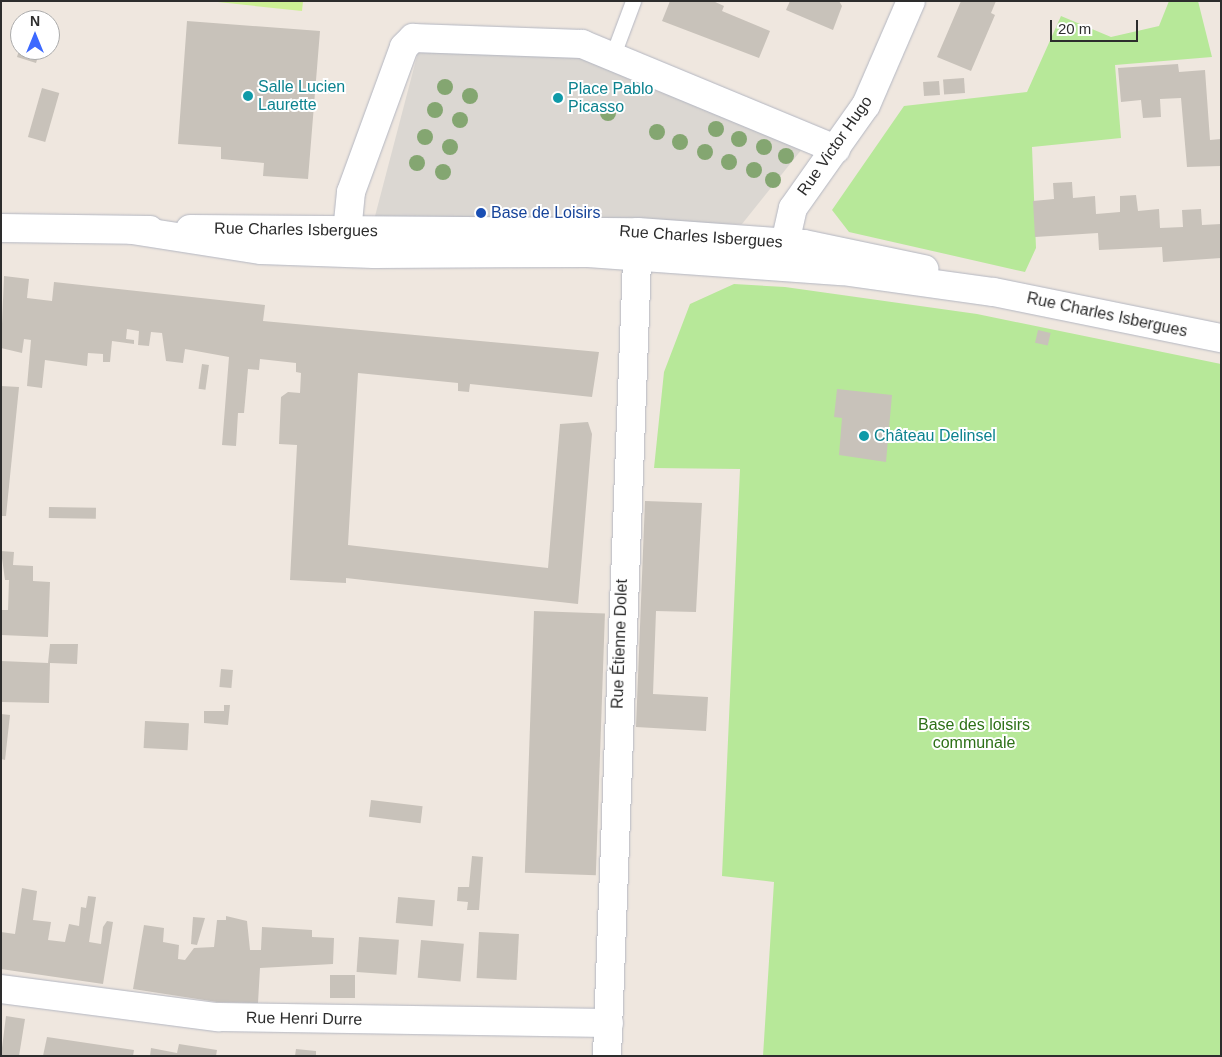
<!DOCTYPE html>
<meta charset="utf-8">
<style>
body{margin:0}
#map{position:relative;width:1222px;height:1057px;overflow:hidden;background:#efe7df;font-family:Arial,sans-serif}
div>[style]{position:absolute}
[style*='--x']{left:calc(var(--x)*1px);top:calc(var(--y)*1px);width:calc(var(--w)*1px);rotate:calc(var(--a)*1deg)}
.green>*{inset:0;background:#b7e899}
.pitch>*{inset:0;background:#cdf094}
.plaza>*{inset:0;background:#dbd7d2}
.building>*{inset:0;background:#c8c2ba;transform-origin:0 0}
.roads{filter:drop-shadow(0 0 1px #b3b6c1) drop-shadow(0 0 1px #b3b6c1)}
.service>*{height:15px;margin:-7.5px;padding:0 7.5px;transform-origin:7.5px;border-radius:7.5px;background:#fff}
.minor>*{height:28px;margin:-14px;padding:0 14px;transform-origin:14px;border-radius:14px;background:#fff}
.secondary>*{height:28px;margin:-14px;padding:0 14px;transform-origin:14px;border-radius:14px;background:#fff}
.trees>*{width:16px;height:16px;margin:-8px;border-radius:50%;background:#84a671}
.dots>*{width:14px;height:14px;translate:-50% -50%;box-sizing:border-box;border:2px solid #fff;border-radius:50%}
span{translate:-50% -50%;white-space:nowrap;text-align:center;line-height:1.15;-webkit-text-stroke:4px #fff;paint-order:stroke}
.culture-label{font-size:16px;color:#0d838f}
.left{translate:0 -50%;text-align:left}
.street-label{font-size:16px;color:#2d2d2d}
.transit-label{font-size:16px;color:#164399}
.park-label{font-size:16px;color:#2d7017}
.frame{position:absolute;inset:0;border:2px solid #2d2d2d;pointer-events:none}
.north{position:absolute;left:10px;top:10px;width:50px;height:50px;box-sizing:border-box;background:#fff;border:1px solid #ababab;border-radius:50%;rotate:0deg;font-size:14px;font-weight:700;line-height:20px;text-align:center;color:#2d2d2d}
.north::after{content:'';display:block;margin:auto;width:18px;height:22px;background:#3c69ff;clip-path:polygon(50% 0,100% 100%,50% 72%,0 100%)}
.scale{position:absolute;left:1050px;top:20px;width:88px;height:22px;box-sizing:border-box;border:2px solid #2d2d2d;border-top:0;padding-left:6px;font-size:15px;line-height:18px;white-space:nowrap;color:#2d2d2d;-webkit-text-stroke:4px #fff;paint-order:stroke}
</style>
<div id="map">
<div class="green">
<div style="clip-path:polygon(1169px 1px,1198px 1px,1212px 57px,1115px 65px,1121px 138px,1032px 147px,1036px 248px,1025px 272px,849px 232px,832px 210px,904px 106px,1027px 92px,1061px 16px,1111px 37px,1159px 26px)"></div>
<div style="clip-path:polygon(734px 284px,785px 287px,977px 314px,1221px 364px,1221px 1056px,763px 1056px,774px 882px,722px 876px,740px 469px,654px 468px,664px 372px,690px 304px)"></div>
</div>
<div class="pitch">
<div style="clip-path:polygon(208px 1px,303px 1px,302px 11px)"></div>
</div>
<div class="plaza">
<div style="clip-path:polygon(422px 37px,562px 41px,810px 139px,742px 224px,374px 220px)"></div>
</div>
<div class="building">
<div style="clip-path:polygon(670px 1px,713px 1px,724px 6px,722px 11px,770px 31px,759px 58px,662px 21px)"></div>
<div style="clip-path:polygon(790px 1px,839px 1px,842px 6px,833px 30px,786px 10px)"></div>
<div style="clip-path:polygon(961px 1px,996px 1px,991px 13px,995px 15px,971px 71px,937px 57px)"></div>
<div style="clip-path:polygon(187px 21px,320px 31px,308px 179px,263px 176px,264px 163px,221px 159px,221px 147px,178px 144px)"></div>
<div style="clip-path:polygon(19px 50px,40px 50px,36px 63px,17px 57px)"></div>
<div style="clip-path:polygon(1178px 64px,1179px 72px,1205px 70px,1210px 140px,1221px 139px,1221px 166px,1187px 167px,1181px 98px,1160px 99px,1161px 117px,1143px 118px,1141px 100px,1121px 102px,1118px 68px)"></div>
<div style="left:964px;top:78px;width:15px;height:21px;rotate:86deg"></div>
<div style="left:939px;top:81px;width:14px;height:16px;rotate:86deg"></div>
<div style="left:42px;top:88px;width:18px;height:51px;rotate:16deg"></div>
<div style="clip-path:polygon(1072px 182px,1073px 198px,1095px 196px,1096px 214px,1120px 212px,1120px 196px,1136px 195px,1138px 211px,1159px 209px,1160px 228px,1183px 227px,1182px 210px,1201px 209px,1202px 225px,1221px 224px,1221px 258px,1163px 262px,1162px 247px,1099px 250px,1098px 233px,1035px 237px,1033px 201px,1054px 199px,1053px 183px)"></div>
<div style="clip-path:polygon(4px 276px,29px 279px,27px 298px,52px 301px,54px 282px,265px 305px,263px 321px,599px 352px,592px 397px,470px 384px,469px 392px,458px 391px,458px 383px,358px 373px,348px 545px,548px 568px,560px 424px,588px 422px,592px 434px,578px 604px,346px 578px,346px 583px,290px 580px,297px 445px,279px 444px,281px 397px,288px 392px,300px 393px,301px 373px,296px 372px,296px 363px,260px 359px,259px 370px,248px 369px,244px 413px,238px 413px,236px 446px,222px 445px,229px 357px,185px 349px,183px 363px,166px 361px,162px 333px,151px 332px,149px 346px,138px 345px,139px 331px,127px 329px,126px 339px,134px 340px,134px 344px,112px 341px,110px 362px,103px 362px,103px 354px,88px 353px,87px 366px,45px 360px,42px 388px,27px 386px,31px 340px,24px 339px,22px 353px,1px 348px)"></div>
<div style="left:1038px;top:330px;width:13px;height:13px;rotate:13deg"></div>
<div style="left:202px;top:364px;width:7px;height:25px;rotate:8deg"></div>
<div style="clip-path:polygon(1px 386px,19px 387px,6px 516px,1px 516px)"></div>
<div style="clip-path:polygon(837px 389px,892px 395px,886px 462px,839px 455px,842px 418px,834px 417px)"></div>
<div style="clip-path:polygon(645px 501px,702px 503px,696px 612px,656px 611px,653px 694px,708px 697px,706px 731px,636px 727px)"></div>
<div style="left:49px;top:507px;width:47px;height:11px;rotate:1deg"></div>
<div style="clip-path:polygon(1px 551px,14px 552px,13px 565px,33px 566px,33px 581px,50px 582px,48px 637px,1px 635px,1px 610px,8px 610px,9px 580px,5px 580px)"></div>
<div style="left:534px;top:611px;width:71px;height:262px;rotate:2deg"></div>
<div style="clip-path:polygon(50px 644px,78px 644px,77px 664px,50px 663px,49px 703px,1px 702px,1px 661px,48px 663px)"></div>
<div style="left:221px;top:669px;width:12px;height:18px;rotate:5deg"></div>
<div style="clip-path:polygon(224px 705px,230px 705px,228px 725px,204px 723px,204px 711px,224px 711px)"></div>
<div style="clip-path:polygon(1px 714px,10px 715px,5px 760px,1px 759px)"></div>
<div style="left:145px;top:721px;width:44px;height:27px;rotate:3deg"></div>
<div style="left:371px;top:800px;width:52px;height:17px;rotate:7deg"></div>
<div style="clip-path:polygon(472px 856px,483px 857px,479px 910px,467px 910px,468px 902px,457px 901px,458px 887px,469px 887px)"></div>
<div style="clip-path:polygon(22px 888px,37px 891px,33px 920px,51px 922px,48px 940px,65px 942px,69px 924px,79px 926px,81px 907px,86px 908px,88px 896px,96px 897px,89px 942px,101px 944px,103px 927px,107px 921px,113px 922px,103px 984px,1px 969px,1px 932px,15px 934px)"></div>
<div style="left:398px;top:897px;width:37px;height:26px;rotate:5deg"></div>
<div style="clip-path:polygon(226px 916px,247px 921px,250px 950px,261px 950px,262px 927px,312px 930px,312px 937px,334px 938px,333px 964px,260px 968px,258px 1003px,217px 1002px,133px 989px,144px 925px,164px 928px,163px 942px,179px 945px,178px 959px,185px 960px,194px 948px,214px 947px,217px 920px,226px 920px)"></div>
<div style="clip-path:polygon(193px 917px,205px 918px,197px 945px,191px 944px)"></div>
<div style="left:479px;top:932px;width:40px;height:46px;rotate:3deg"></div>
<div style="left:359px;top:937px;width:40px;height:35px;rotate:4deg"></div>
<div style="left:421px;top:940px;width:43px;height:38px;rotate:5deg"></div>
<div style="left:330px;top:975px;width:25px;height:23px"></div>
<div style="clip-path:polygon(6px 1016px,25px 1019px,19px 1056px,1px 1056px)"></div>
<div style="clip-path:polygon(47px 1037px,134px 1050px,133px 1056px,43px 1056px)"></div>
<div style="clip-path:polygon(179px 1044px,217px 1050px,216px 1056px,150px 1056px,151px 1048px,177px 1053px)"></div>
<div style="clip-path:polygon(296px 1049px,316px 1051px,316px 1056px,295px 1056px)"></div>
</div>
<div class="roads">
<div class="service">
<div style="--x:612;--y:57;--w:60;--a:-69.4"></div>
</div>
<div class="minor">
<div style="--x:345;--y:252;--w:60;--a:-84.3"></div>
<div style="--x:351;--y:192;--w:154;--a:-69.9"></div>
<div style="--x:404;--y:47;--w:13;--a:-45"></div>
<div style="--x:413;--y:38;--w:169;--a:2"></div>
<div style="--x:582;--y:44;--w:275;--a:22.5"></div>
<div style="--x:780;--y:265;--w:58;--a:-77.2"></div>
<div style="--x:793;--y:208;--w:126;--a:-54.7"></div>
<div style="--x:866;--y:105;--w:113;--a:-66.6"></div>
<div style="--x:1;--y:989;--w:219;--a:7.4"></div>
<div style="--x:218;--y:1017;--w:391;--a:0.9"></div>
<div style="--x:607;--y:1056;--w:824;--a:-87.84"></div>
</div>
<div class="secondary">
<div style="--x:1;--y:228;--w:149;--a:0.8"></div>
<div style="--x:190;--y:229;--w:448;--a:0.4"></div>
<div style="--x:638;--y:232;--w:166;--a:4.1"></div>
<div style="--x:804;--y:244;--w:123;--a:11.8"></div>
<div style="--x:132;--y:230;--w:131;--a:8.8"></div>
<div style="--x:261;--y:250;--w:113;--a:2"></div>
<div style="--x:374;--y:254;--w:214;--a:-0.3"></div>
<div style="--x:588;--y:253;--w:255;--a:4.1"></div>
<div style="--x:842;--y:271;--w:153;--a:7.9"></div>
<div style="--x:994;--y:292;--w:232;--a:11.5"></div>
</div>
</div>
<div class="trees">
<div style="left:445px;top:87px"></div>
<div style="left:470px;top:96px"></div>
<div style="left:435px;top:110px"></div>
<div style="left:608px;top:113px"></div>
<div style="left:460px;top:120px"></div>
<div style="left:716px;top:129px"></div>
<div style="left:657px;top:132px"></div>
<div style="left:425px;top:137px"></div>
<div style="left:739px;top:139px"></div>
<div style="left:680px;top:142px"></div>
<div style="left:450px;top:147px"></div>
<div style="left:764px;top:147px"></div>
<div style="left:705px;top:152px"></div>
<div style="left:786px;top:156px"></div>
<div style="left:729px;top:162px"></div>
<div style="left:417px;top:163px"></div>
<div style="left:754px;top:170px"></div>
<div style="left:443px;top:172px"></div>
<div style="left:773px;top:180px"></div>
</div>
<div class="dots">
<div style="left:248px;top:96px;background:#0f9aa8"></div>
<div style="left:558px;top:98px;background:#0f9aa8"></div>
<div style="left:481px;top:213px;background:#1a4fb4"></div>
<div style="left:864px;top:436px;background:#0f9aa8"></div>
</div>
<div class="culture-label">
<span class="left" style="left:258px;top:96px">Salle Lucien<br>Laurette</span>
<span class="left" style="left:568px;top:98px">Place Pablo<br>Picasso</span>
<span class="left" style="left:874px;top:436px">Château Delinsel</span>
</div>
<div class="street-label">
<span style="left:835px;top:146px;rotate:-55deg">Rue Victor Hugo</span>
<span style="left:296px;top:230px;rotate:1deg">Rue Charles Isbergues</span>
<span style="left:701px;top:237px;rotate:4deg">Rue Charles Isbergues</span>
<span style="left:1107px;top:315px;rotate:12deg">Rue Charles Isbergues</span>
<span style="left:620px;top:644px;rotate:-88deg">Rue Étienne Dolet</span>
<span style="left:304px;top:1019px;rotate:1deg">Rue Henri Durre</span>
</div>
<div class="transit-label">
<span class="left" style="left:491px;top:213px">Base de Loisirs</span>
</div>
<div class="park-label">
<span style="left:974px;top:734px">Base des loisirs<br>communale</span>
</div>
<div class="frame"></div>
<div class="north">N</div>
<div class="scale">20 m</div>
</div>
